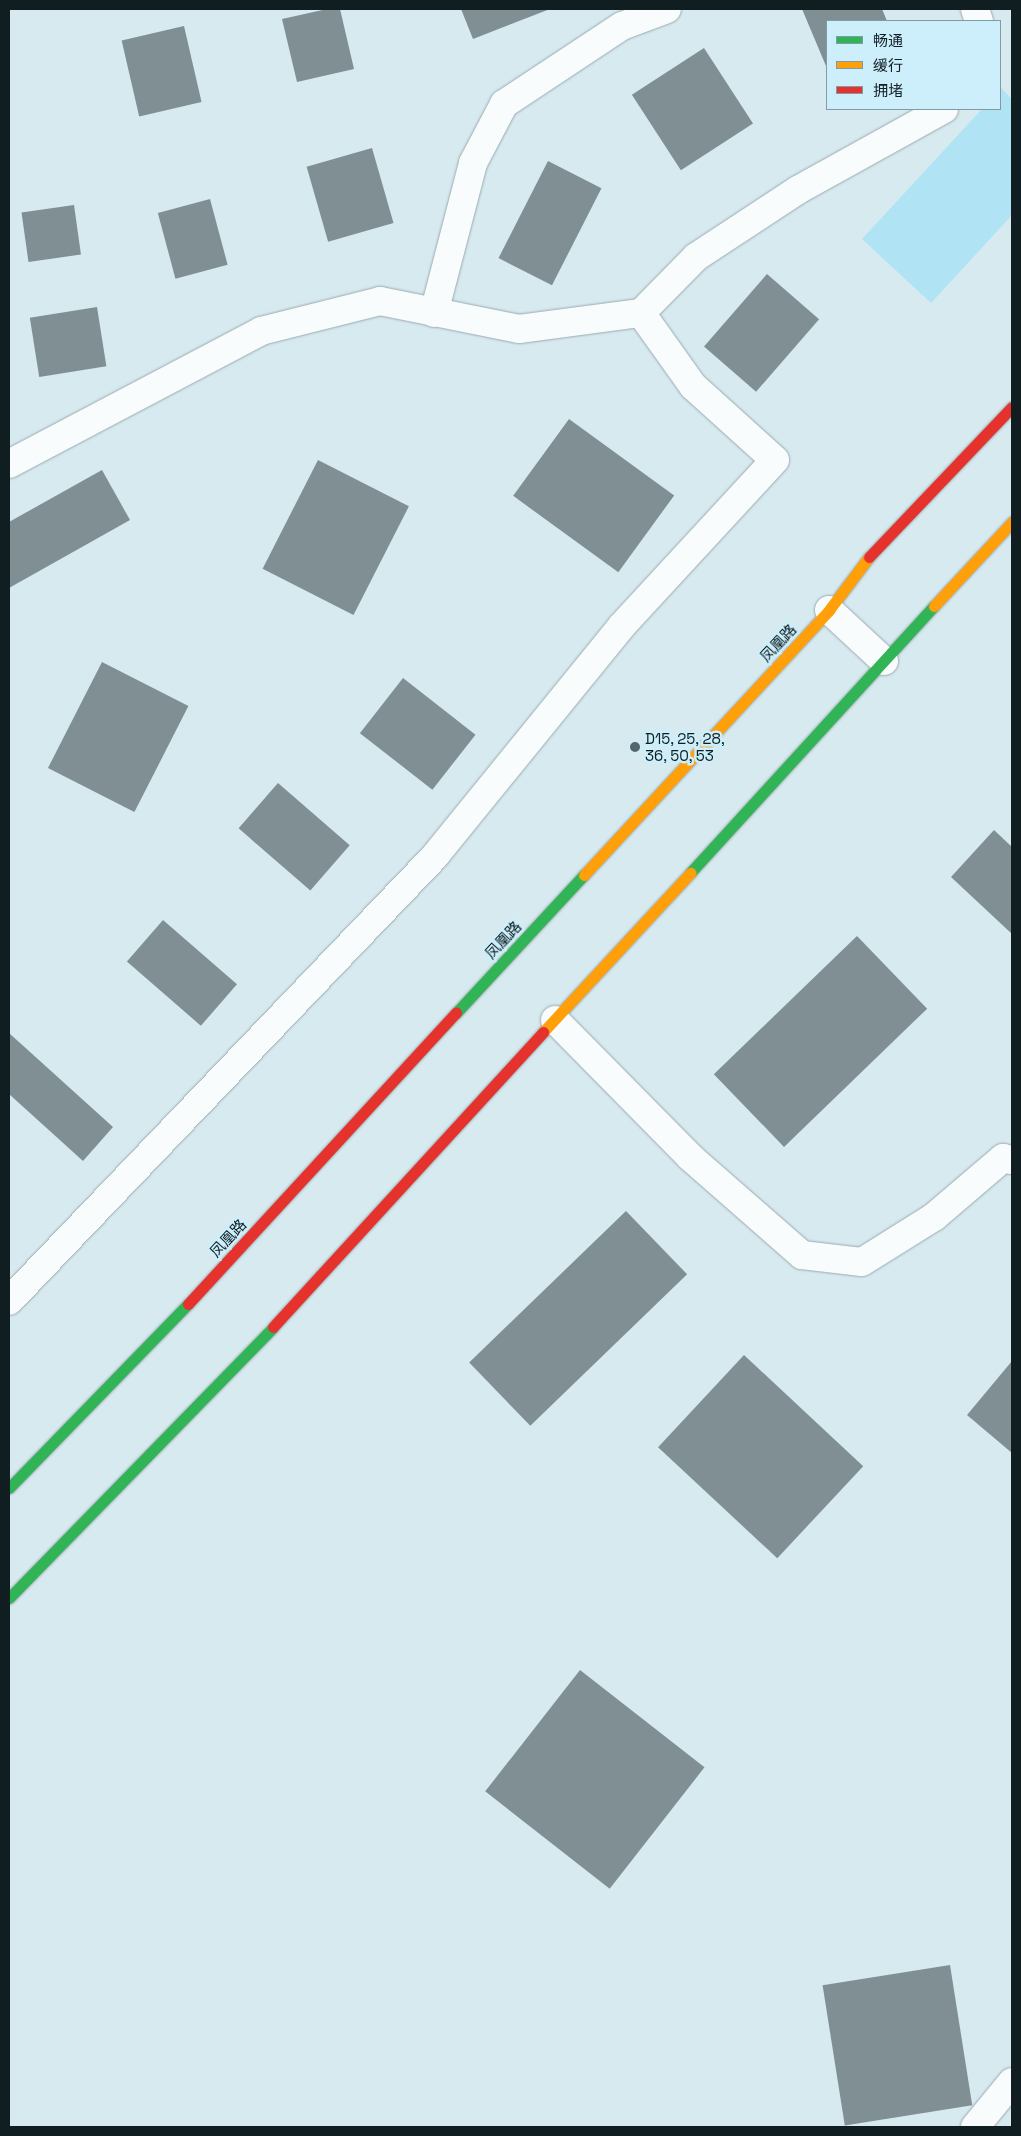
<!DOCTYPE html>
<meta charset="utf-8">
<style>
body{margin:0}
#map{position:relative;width:1021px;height:2136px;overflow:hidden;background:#d6eaf0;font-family:"Space Grotesk","Noto Sans SC",sans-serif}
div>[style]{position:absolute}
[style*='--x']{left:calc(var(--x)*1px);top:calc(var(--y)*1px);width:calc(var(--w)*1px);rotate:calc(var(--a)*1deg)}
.green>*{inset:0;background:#b0e3f3}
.building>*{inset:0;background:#808f94;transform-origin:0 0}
.roads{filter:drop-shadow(0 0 1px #9baaaf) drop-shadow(0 0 1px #9baaaf)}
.street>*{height:28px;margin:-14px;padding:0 14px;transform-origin:14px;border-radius:14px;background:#f9fcfd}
.fast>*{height:11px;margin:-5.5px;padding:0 5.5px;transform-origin:5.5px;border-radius:5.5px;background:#30b455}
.slow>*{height:11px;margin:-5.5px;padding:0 5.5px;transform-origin:5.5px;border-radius:5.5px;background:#ff9f0a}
.jam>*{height:11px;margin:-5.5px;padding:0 5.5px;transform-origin:5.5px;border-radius:5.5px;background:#e5322d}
.dots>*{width:14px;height:14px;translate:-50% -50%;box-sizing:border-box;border:2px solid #cceffb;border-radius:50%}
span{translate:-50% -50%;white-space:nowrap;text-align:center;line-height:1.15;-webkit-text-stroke:5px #cceffb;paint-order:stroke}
.street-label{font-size:15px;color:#101d21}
.poi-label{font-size:15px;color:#101d21}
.left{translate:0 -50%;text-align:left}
.frame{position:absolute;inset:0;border:10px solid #101d21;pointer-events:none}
.legend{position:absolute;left:826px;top:20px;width:175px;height:90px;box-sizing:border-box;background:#cceffb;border:1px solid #819ba4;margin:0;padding:6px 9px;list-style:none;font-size:15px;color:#101d21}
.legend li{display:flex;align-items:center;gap:10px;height:25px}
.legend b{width:25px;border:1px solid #819ba4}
</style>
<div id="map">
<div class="green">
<div style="clip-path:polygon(1001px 88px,1012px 99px,1012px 215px,931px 303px,862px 239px,982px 109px,1000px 109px)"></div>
</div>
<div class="building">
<div style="clip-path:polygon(327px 9px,340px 9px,354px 69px,297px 82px,282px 19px)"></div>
<div style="clip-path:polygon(461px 9px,550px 9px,473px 39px)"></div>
<div style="clip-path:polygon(802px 9px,882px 9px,887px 21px,827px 21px,826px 66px)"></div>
<div style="left:184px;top:26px;width:78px;height:64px;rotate:77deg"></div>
<div style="left:704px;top:48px;width:90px;height:86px;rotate:57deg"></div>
<div style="left:372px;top:148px;width:78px;height:68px;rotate:74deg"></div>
<div style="left:548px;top:161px;width:60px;height:109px;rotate:27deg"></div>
<div style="left:210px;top:199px;width:68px;height:54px;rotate:75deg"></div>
<div style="left:74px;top:205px;width:50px;height:53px;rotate:82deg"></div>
<div style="left:767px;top:274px;width:69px;height:96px;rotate:41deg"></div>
<div style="left:97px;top:307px;width:60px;height:68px;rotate:81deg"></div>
<div style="left:569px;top:419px;width:130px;height:95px;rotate:36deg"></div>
<div style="left:318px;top:460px;width:102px;height:122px;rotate:27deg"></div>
<div style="clip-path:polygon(102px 470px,130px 520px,9px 588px,9px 522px)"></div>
<div style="left:102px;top:662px;width:97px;height:119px;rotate:27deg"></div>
<div style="left:403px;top:678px;width:92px;height:70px;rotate:38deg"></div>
<div style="left:278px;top:783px;width:95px;height:60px;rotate:41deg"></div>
<div style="clip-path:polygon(994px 830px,1012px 847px,1012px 934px,951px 877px)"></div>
<div style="left:163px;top:920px;width:98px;height:55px;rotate:41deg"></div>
<div style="left:857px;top:936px;width:101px;height:199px;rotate:46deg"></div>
<div style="clip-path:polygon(9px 1033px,113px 1127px,83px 1161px,9px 1094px)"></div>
<div style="left:626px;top:1211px;width:88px;height:218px;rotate:46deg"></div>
<div style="left:744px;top:1355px;width:163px;height:126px;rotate:43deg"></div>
<div style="clip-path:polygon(1012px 1361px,1012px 1453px,967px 1415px)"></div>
<div style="left:580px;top:1670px;width:158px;height:154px;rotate:38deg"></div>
<div style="left:950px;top:1965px;width:142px;height:129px;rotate:81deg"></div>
</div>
<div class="roads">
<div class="street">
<div style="--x:975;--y:9;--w:13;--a:72"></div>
<div style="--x:434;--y:313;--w:155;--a:-75.4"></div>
<div style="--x:473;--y:163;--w:67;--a:-62.3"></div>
<div style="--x:504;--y:104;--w:141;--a:-33.5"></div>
<div style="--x:622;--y:26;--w:48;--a:-20.7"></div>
<div style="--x:641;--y:313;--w:78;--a:-45.5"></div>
<div style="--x:696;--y:257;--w:122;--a:-33.3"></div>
<div style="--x:798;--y:190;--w:167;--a:-29"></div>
<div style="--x:9;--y:464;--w:285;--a:-27.8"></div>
<div style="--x:261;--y:331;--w:123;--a:-14.1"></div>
<div style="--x:380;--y:301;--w:142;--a:11.4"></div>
<div style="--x:519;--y:329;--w:123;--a:-7.5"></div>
<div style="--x:641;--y:313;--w:90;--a:54.5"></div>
<div style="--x:693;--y:386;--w:110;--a:42.1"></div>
<div style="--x:775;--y:460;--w:227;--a:132.7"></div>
<div style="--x:621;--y:627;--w:294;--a:129.1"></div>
<div style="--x:436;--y:855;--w:617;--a:133.75"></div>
<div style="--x:829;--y:610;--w:75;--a:42.8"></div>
<div style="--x:555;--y:1020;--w:192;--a:45.4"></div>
<div style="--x:690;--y:1157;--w:149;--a:41.2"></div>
<div style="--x:802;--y:1255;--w:60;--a:6.7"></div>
<div style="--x:862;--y:1262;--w:85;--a:-32"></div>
<div style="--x:934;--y:1217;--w:91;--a:-40.5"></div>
<div style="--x:1003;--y:1158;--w:9;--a:13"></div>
<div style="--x:975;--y:2127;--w:58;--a:-50.6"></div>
</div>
<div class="fast">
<div style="--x:690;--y:873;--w:362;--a:-47.6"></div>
<div style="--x:456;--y:1013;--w:188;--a:-47.2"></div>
<div style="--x:9;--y:1488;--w:257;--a:-45.8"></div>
<div style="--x:9;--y:1598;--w:378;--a:-45.7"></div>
</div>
<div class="slow">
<div style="--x:934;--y:606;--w:115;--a:-47.1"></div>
<div style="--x:584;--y:875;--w:361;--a:-47.2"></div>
<div style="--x:829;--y:610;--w:66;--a:-53"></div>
<div style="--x:543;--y:1032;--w:217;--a:-47.2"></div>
</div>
<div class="jam">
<div style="--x:869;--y:557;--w:207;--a:-46.4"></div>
<div style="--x:188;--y:1304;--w:396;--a:-47.4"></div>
<div style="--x:273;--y:1327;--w:400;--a:-47.5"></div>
</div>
</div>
<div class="dots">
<div style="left:635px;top:747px;background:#556569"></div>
</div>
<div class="street-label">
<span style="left:778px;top:643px;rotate:-47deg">凤凰路</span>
<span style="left:503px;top:940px;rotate:-47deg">凤凰路</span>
<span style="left:228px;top:1238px;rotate:-47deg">凤凰路</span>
</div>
<div class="poi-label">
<span class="left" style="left:645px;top:747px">D15, 25, 28,<br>36, 50, 53</span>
</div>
<div class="frame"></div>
<ul class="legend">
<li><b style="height:6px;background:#30b455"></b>畅通</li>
<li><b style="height:6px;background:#ff9f0a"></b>缓行</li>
<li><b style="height:6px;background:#e5322d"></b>拥堵</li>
</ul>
</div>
